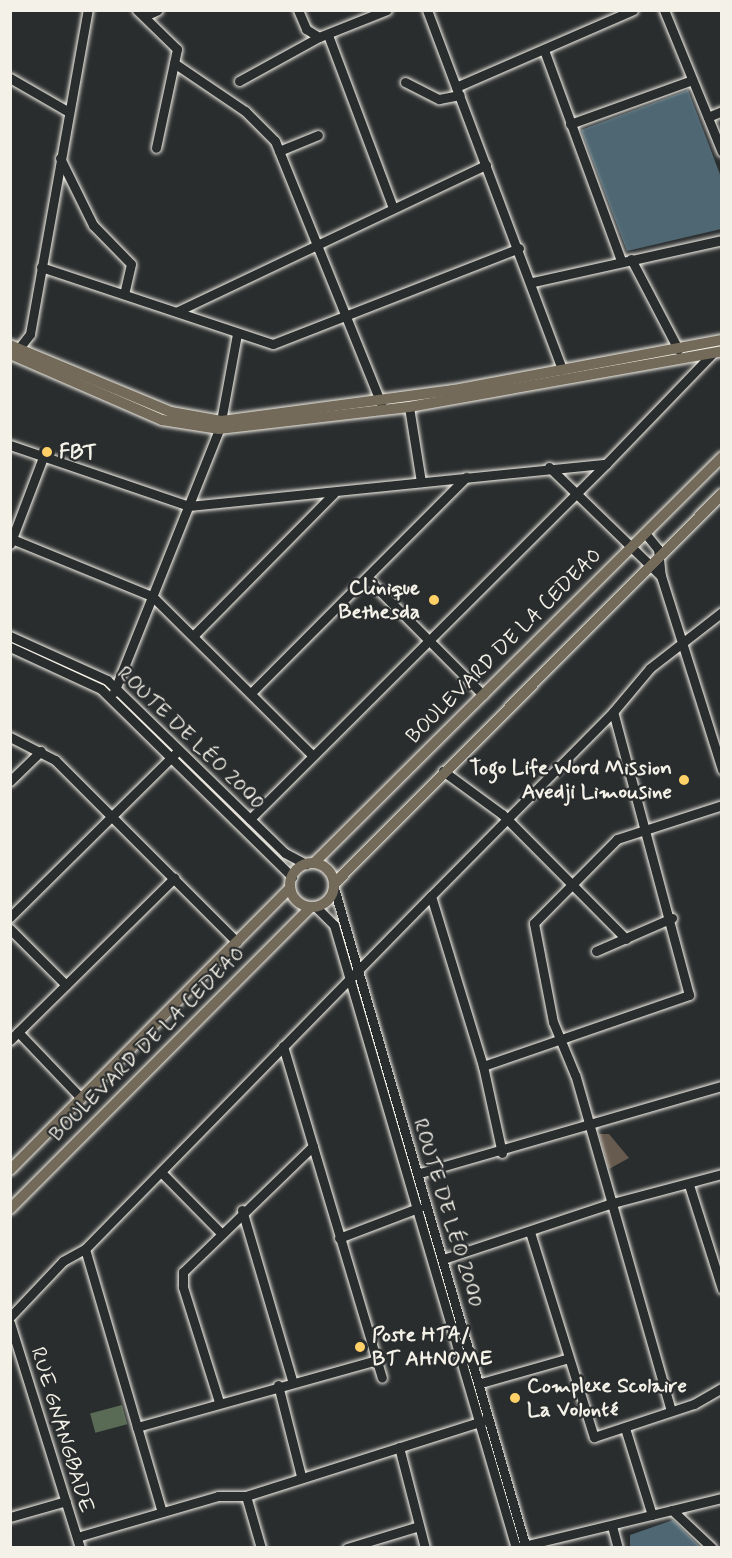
<!DOCTYPE html>
<meta charset="utf-8">
<style>
body{margin:0}
#map{position:relative;width:732px;height:1558px;overflow:hidden;background:#2a2d2e;font-family:Mynerve,sans-serif}
div>[style]{position:absolute}
[style*='--x']{left:calc(var(--x)*1px);top:calc(var(--y)*1px);width:calc(var(--w)*1px);rotate:calc(var(--a)*1deg)}
.green>*{inset:0;background:#596b54;transform-origin:0 0}
.water>*{inset:0;background:#4e6773}
.building>*{inset:0;background:#675a4e}
.roads{filter:drop-shadow(0 0 2px #f4f1e8) drop-shadow(0 0 2px #f4f1e8)}
.minor>*{height:9px;margin:-4.5px;padding:0 4.5px;transform-origin:4.5px;border-radius:4.5px;background:#2a2d2e}
.major>*{height:10px;margin:-5px;padding:0 5px;transform-origin:5px;border-radius:5px;background:#746a5a}
.major>.ring{margin:-5px;padding:0;box-sizing:content-box;background:none;border:10px solid #746a5a;border-radius:50%}
.dots>*{width:16px;height:16px;translate:-50% -50%;box-sizing:border-box;border:3px solid #2a2d2e;border-radius:50%}
span{translate:-50% -50%;white-space:nowrap;text-align:center;line-height:1.15;-webkit-text-stroke:4.5px #2a2d2e;paint-order:stroke}
.poi-label{font-size:21px;color:#f4f1e8;font-weight:700}
.left{translate:0 -50%;text-align:left}
.right{translate:-100% -50%;text-align:right}
.street-label{font-size:21px;color:#f4f1e8}
.frame{position:absolute;inset:0;border:12px solid #f4f1e8;pointer-events:none}
</style>
<div id="map">
<div class="green">
<div style="left:122px;top:1405px;width:20px;height:33px;rotate:75deg"></div>
</div>
<div class="water">
<div style="clip-path:polygon(688px 90px,721px 177px,721px 229px,627px 251px,581px 130px)"></div>
<div style="clip-path:polygon(673px 1520px,700px 1547px,630px 1547px,630px 1535px)"></div>
</div>
<div class="building">
<div style="clip-path:polygon(599px 1134px,609px 1134px,629px 1158px,609px 1169px)"></div>
</div>
<div class="roads">
<div class="minor">
<div style="--x:137;--y:10;--w:56;--a:44.3"></div>
<div style="--x:177;--y:49;--w:101;--a:102"></div>
<div style="--x:298;--y:10;--w:21;--a:67"></div>
<div style="--x:306;--y:29;--w:15;--a:32"></div>
<div style="--x:319;--y:37;--w:73;--a:-21.7"></div>
<div style="--x:427;--y:10;--w:384;--a:69.4"></div>
<div style="--x:664;--y:10;--w:153;--a:67.8"></div>
<div style="--x:145;--y:16;--w:14;--a:-25"></div>
<div style="--x:328;--y:35;--w:185;--a:69.4"></div>
<div style="--x:544;--y:50;--w:224;--a:69.9"></div>
<div style="--x:174;--y:63;--w:86;--a:34.1"></div>
<div style="--x:245;--y:111;--w:42;--a:45"></div>
<div style="--x:275;--y:141;--w:284;--a:68"></div>
<div style="--x:10;--y:78;--w:68;--a:30"></div>
<div style="--x:239;--y:81;--w:91;--a:-28.8"></div>
<div style="--x:405;--y:82;--w:38;--a:27"></div>
<div style="--x:439;--y:99;--w:21;--a:-11"></div>
<div style="--x:456;--y:87;--w:193;--a:-23.5"></div>
<div style="--x:708;--y:117;--w:15;--a:-23"></div>
<div style="--x:570;--y:124;--w:130;--a:-19.8"></div>
<div style="--x:279;--y:151;--w:42;--a:-22.3"></div>
<div style="--x:60;--y:158;--w:75;--a:63.8"></div>
<div style="--x:93;--y:225;--w:54;--a:45.7"></div>
<div style="--x:131;--y:264;--w:31;--a:103"></div>
<div style="--x:631;--y:259;--w:102;--a:62.4"></div>
<div style="--x:41;--y:267;--w:244;--a:18.4"></div>
<div style="--x:273;--y:344;--w:264;--a:-21.3"></div>
<div style="--x:533;--y:282;--w:194;--a:-12.5"></div>
<div style="--x:178;--y:311;--w:341;--a:-25.4"></div>
<div style="--x:16;--y:352;--w:23;--a:-52"></div>
<div style="--x:30;--y:334;--w:329;--a:-79.9"></div>
<div style="--x:409;--y:407;--w:76;--a:80.9"></div>
<div style="--x:221;--y:421;--w:88;--a:-79.6"></div>
<div style="--x:10;--y:445;--w:189;--a:18.8"></div>
<div style="--x:189;--y:506;--w:419;--a:-5.8"></div>
<div style="--x:606;--y:464;--w:154;--a:-46.1"></div>
<div style="--x:549;--y:467;--w:156;--a:44.2"></div>
<div style="--x:645;--y:533;--w:21;--a:51"></div>
<div style="--x:658;--y:549;--w:27;--a:84"></div>
<div style="--x:661;--y:576;--w:203;--a:72.5"></div>
<div style="--x:12;--y:539;--w:151;--a:22.2"></div>
<div style="--x:152;--y:596;--w:224;--a:44.8"></div>
<div style="--x:10;--y:544;--w:93;--a:-69.2"></div>
<div style="--x:368;--y:579;--w:163;--a:45.2"></div>
<div style="--x:194;--y:635;--w:199;--a:-45.4"></div>
<div style="--x:10;--y:636;--w:107;--a:24.4"></div>
<div style="--x:107;--y:680;--w:248;--a:44.2"></div>
<div style="--x:285;--y:853;--w:24;--a:28"></div>
<div style="--x:10;--y:647;--w:100;--a:24.8"></div>
<div style="--x:101;--y:689;--w:268;--a:44.5"></div>
<div style="--x:114;--y:692;--w:283;--a:-68.2"></div>
<div style="--x:251;--y:693;--w:305;--a:-45.1"></div>
<div style="--x:613;--y:712;--w:259;--a:134.7"></div>
<div style="--x:431;--y:896;--w:178;--a:73"></div>
<div style="--x:483;--y:1066;--w:218;--a:-19"></div>
<div style="--x:689;--y:995;--w:293;--a:-105"></div>
<div style="--x:613;--y:712;--w:57;--a:-49.9"></div>
<div style="--x:650;--y:668;--w:91;--a:-37.9"></div>
<div style="--x:10;--y:737;--w:51;--a:27.1"></div>
<div style="--x:55;--y:760;--w:257;--a:45"></div>
<div style="--x:443;--y:771;--w:73;--a:36.1"></div>
<div style="--x:502;--y:814;--w:176;--a:45.2"></div>
<div style="--x:10;--y:781;--w:43;--a:-44.1"></div>
<div style="--x:250;--y:819;--w:503;--a:-44.92"></div>
<div style="--x:334;--y:888;--w:687;--a:73.78"></div>
<div style="--x:316;--y:907;--w:25;--a:45"></div>
<div style="--x:334;--y:925;--w:649;--a:73.72"></div>
<div style="--x:10;--y:917;--w:233;--a:-44.7"></div>
<div style="--x:10;--y:929;--w:79;--a:45"></div>
<div style="--x:596;--y:951;--w:83;--a:-23.5"></div>
<div style="--x:18;--y:1032;--w:91;--a:46.3"></div>
<div style="--x:10;--y:1040;--w:231;--a:-44.6"></div>
<div style="--x:283;--y:1046;--w:346;--a:73.4"></div>
<div style="--x:483;--y:1066;--w:89;--a:77.7"></div>
<div style="--x:161;--y:1172;--w:84;--a:45.5"></div>
<div style="--x:420;--y:1173;--w:314;--a:-16.1"></div>
<div style="--x:689;--y:1185;--w:109;--a:72.4"></div>
<div style="--x:242;--y:1210;--w:180;--a:73.6"></div>
<div style="--x:530;--y:1232;--w:215;--a:72.7"></div>
<div style="--x:594;--y:1437;--w:105;--a:-18.3"></div>
<div style="--x:694;--y:1404;--w:32;--a:-30"></div>
<div style="--x:339;--y:1238;--w:85;--a:-20.8"></div>
<div style="--x:85;--y:1249;--w:274;--a:73.7"></div>
<div style="--x:443;--y:1259;--w:175;--a:-18.3"></div>
<div style="--x:609;--y:1204;--w:117;--a:-14.9"></div>
<div style="--x:10;--y:1317;--w:77;--a:-46.6"></div>
<div style="--x:63;--y:1261;--w:25;--a:-29"></div>
<div style="--x:85;--y:1249;--w:494;--a:-45.6"></div>
<div style="--x:10;--y:1323;--w:236;--a:72.7"></div>
<div style="--x:481;--y:1383;--w:88;--a:-15.8"></div>
<div style="--x:278;--y:1385;--w:94;--a:75.8"></div>
<div style="--x:219;--y:1402;--w:121;--a:-107.4"></div>
<div style="--x:183;--y:1287;--w:15;--a:-90"></div>
<div style="--x:183;--y:1272;--w:181;--a:-44.1"></div>
<div style="--x:671;--y:1411;--w:349;--a:-105.9"></div>
<div style="--x:575;--y:1075;--w:57;--a:-112.5"></div>
<div style="--x:553;--y:1022;--w:101;--a:-100.9"></div>
<div style="--x:534;--y:923;--w:118;--a:-45.3"></div>
<div style="--x:617;--y:839;--w:110;--a:-17.9"></div>
<div style="--x:137;--y:1427;--w:246;--a:-15.6"></div>
<div style="--x:625;--y:1428;--w:91;--a:72.8"></div>
<div style="--x:399;--y:1447;--w:104;--a:75.6"></div>
<div style="--x:246;--y:1496;--w:54;--a:73.9"></div>
<div style="--x:672;--y:1510;--w:55;--a:43.5"></div>
<div style="--x:10;--y:1517;--w:58;--a:-15.9"></div>
<div style="--x:612;--y:1526;--w:23;--a:75"></div>
<div style="--x:77;--y:1537;--w:147;--a:-16.2"></div>
<div style="--x:218;--y:1496;--w:28;--a:0"></div>
<div style="--x:246;--y:1496;--w:249;--a:-17.6"></div>
<div style="--x:519;--y:1547;--w:209;--a:-13.6"></div>
<div style="--x:347;--y:1548;--w:75;--a:-17"></div>
</div>
<div class="major">
<div style="--x:10;--y:345;--w:174;--a:22.6"></div>
<div style="--x:171;--y:412;--w:51;--a:10.2"></div>
<div style="--x:221;--y:421;--w:235;--a:-7.6"></div>
<div style="--x:454;--y:390;--w:273;--a:-10.6"></div>
<div style="--x:10;--y:354;--w:166;--a:23.5"></div>
<div style="--x:162;--y:420;--w:58;--a:9"></div>
<div style="--x:219;--y:429;--w:191;--a:-6.6"></div>
<div style="--x:409;--y:407;--w:318;--a:-10.1"></div>
<div style="--x:314;--y:863;--w:576;--a:-44.86"></div>
<div class="ring" style="left:290px;top:863px;width:34px;height:34px"></div>
<div style="--x:334;--y:884;--w:550;--a:-45.15"></div>
<div style="--x:10;--y:1170;--w:397;--a:-45.2"></div>
<div style="--x:10;--y:1209;--w:426;--a:-45.1"></div>
</div>
</div>
<div class="dots">
<div style="left:47px;top:452px;background:#ffd166"></div>
<div style="left:434px;top:600px;background:#ffd166"></div>
<div style="left:684px;top:780px;background:#ffd166"></div>
<div style="left:360px;top:1347px;background:#ffd166"></div>
<div style="left:515px;top:1398px;background:#ffd166"></div>
</div>
<div class="poi-label">
<span class="left" style="left:59px;top:452px">FBT</span>
<span class="right" style="left:420px;top:600px">Clinique<br>Bethesda</span>
<span class="right" style="left:672px;top:780px">Togo Life Word Mission<br>Avedji Limousine</span>
<span class="left" style="left:372px;top:1347px">Poste HTA/<br>BT AHNOME</span>
<span class="left" style="left:527px;top:1398px">Complexe Scolaire<br>La Volonté</span>
</div>
<div class="street-label">
<span style="left:504px;top:646px;rotate:-45deg">BOULEVARD DE LA CEDEAO</span>
<span style="left:191px;top:738px;rotate:44deg">ROUTE DE LÉO 2000</span>
<span style="left:147px;top:1044px;rotate:-45deg">BOULEVARD DE LA CEDEAO</span>
<span style="left:448px;top:1213px;rotate:73deg">ROUTE DE LÉO 2000</span>
<span style="left:62px;top:1430px;rotate:73deg">RUE GNANGBADE</span>
</div>
<div class="frame"></div>
</div>
